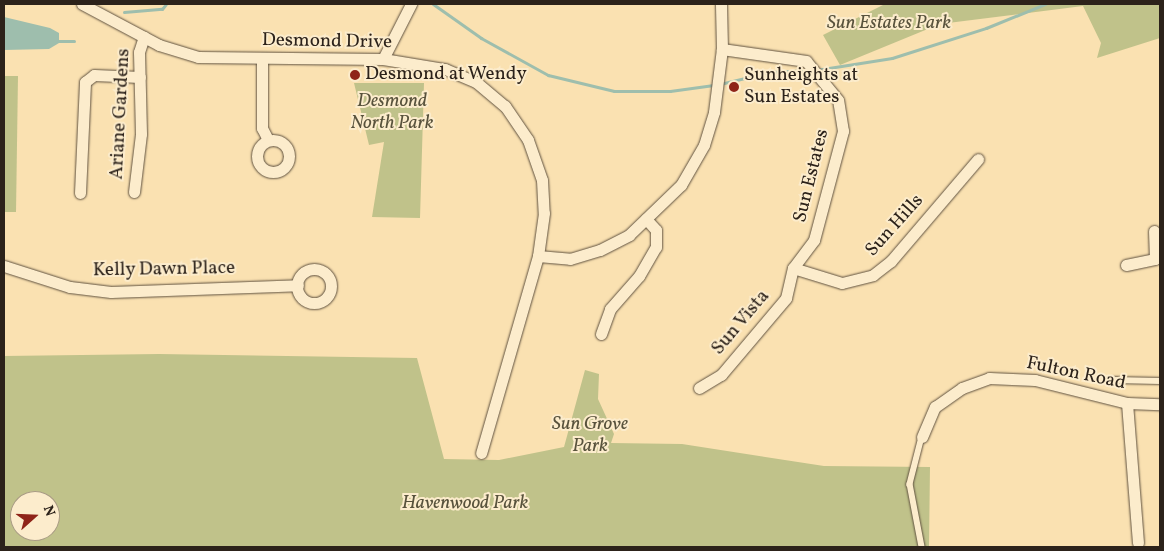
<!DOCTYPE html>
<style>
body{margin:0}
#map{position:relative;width:1164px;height:551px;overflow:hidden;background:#fae1b1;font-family:Vollkorn,serif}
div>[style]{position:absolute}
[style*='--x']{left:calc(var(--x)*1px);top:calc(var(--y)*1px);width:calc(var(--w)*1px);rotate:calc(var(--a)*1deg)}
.green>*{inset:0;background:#c0c28a}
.water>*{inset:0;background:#9ebead}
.stream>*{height:3px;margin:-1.5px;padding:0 1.5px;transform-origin:1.5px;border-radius:1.5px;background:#9ebead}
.roads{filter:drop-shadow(0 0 1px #605240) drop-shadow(0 0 1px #605240)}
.lane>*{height:5.5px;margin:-2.75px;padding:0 2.75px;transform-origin:2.75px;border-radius:2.75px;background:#fceccc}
.street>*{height:11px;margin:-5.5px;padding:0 5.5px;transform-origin:5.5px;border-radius:5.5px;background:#fceccc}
.street>.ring{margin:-5.5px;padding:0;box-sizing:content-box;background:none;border:11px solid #fceccc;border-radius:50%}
.dots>*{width:14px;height:14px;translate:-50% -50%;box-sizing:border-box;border:2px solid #fceccc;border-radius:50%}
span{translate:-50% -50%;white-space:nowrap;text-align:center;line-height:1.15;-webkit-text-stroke:4px #fceccc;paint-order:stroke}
.park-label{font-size:19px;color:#58523c;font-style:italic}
.street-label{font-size:19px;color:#2c221a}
.poi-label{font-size:19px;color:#2c221a}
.left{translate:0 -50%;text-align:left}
.frame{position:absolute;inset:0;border:5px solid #2c221a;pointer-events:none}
.north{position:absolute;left:10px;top:491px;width:50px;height:50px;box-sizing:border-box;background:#fceccc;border:1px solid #a99b85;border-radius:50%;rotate:70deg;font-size:14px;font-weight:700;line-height:20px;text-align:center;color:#2c221a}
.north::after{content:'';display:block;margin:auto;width:18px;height:22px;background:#8f2418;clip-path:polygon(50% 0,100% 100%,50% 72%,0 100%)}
</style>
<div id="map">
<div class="green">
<div style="clip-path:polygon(885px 4px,1160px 4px,1160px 38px,1097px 58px,1101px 43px,1083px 6px,940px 24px,840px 65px,823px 35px)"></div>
<div style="clip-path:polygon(4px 76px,18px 76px,16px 212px,4px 212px)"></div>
<div style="clip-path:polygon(354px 83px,424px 83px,420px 218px,372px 217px,384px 142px,369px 145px)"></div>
<div style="clip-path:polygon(evenodd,159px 354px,417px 358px,444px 459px,499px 460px,564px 447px,585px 370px,599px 374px,598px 399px,614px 434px,611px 443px,682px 444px,824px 466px,930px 467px,929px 547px,4px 547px,4px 356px,159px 354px,20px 501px,50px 501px,50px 531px,20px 531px,20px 501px)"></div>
</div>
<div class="water">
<div style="clip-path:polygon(4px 17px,50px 28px,59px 33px,59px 43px,49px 49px,4px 50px)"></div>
</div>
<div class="stream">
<div style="--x:433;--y:4;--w:59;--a:35.3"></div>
<div style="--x:481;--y:38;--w:77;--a:28.9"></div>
<div style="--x:548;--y:75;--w:68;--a:13.6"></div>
<div style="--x:614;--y:91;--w:56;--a:0"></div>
<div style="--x:670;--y:91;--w:44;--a:-7.8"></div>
<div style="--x:124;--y:12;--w:38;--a:-5"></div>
<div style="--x:162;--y:9;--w:6;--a:-51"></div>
<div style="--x:58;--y:41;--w:16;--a:0"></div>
<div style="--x:816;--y:70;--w:77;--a:-9"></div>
<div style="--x:892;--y:58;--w:99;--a:-17.7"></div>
<div style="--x:986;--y:28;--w:64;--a:-22.1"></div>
<div style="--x:720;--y:84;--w:51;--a:-13.5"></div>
<div style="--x:770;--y:72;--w:40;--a:-2.9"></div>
</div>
<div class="roads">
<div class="lane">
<div style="--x:1114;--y:380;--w:46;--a:1.2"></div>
<div style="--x:922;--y:437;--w:49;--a:104.3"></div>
<div style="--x:910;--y:484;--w:64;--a:79.2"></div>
</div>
<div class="street">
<div style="--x:82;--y:4;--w:87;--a:28"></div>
<div style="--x:159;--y:45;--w:41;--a:17.1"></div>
<div style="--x:198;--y:57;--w:185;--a:0.6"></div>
<div style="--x:383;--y:59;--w:63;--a:9.2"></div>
<div style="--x:445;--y:69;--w:34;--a:23"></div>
<div style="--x:476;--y:82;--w:38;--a:40"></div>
<div style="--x:505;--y:106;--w:41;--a:55.9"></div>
<div style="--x:528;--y:140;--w:42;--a:70.7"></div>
<div style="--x:542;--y:180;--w:33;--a:87"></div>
<div style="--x:544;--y:213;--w:43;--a:97.9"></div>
<div style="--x:538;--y:256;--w:205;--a:106.1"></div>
<div style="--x:262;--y:58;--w:70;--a:90"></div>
<div style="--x:262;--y:128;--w:13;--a:63"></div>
<div style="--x:383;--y:59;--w:62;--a:-63"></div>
<div class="ring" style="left:257px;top:140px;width:21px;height:21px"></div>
<div style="--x:134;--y:192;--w:58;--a:-83.1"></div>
<div style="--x:141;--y:134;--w:82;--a:-91.4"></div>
<div style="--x:139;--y:52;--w:16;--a:-72"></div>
<div style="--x:80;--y:193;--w:111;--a:-87.4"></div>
<div style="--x:85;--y:82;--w:11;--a:-38"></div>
<div style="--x:94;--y:75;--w:46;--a:2.5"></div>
<div style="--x:538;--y:256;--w:32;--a:5"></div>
<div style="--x:570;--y:259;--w:31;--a:-17"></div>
<div style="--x:600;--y:250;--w:33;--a:-27"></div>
<div style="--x:629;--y:235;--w:72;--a:-43.9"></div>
<div style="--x:681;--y:185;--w:46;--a:-60.1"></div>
<div style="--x:704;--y:145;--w:34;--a:-73"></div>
<div style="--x:714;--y:112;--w:64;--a:-82.8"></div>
<div style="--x:722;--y:49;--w:45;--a:-91.3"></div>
<div style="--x:1126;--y:265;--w:30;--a:-12"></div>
<div style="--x:1155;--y:259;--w:28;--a:-92"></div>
<div style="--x:4;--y:266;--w:69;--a:17.7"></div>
<div style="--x:70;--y:287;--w:41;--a:7"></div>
<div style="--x:111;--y:292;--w:187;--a:-2.1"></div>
<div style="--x:793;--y:268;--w:51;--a:17"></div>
<div style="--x:842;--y:283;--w:32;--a:-14"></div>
<div style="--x:873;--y:275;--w:23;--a:-38"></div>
<div style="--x:891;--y:261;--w:134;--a:-49.5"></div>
<div class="ring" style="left:297px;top:269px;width:23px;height:23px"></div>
<div style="--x:601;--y:334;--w:27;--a:-70"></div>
<div style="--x:610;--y:309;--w:44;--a:-48.7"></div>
<div style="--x:639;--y:276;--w:34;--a:-60"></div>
<div style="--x:656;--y:247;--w:17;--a:-90"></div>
<div style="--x:656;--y:230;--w:15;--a:-132"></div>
<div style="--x:699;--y:388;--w:26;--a:-31"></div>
<div style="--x:721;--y:375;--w:101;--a:-49.8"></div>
<div style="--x:786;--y:298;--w:31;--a:-77"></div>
<div style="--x:793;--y:268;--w:35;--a:-53"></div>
<div style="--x:814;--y:240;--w:113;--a:-75.1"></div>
<div style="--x:843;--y:131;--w:31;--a:-99"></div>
<div style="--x:838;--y:100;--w:50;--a:-129.4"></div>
<div style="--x:806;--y:61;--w:85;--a:-171.9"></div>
<div style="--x:1127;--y:403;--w:140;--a:85.5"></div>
<div style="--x:922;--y:437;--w:33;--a:-67"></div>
<div style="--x:935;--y:407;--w:33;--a:-35"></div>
<div style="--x:962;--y:388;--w:29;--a:-20"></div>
<div style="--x:989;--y:378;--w:46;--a:2.5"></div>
<div style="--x:1035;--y:380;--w:95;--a:14"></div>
<div style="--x:1127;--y:403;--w:33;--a:2"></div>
</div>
</div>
<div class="dots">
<div style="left:355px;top:75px;background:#8f2418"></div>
<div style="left:734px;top:87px;background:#8f2418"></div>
</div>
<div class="park-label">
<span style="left:889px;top:24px">Sun Estates Park</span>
<span style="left:392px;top:113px">Desmond<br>North Park</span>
<span style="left:590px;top:436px">Sun Grove<br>Park</span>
<span style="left:465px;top:504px">Havenwood Park</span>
</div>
<div class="street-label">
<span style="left:327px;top:42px;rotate:1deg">Desmond Drive</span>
<span style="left:121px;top:114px;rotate:-87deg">Ariane Gardens</span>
<span style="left:812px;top:176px;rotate:-76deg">Sun Estates</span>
<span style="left:895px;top:226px;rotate:-48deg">Sun Hills</span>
<span style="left:164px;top:270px;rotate:-1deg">Kelly Dawn Place</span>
<span style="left:741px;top:323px;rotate:-50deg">Sun Vista</span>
<span style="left:1076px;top:374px;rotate:12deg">Fulton Road</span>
</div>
<div class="poi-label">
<span class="left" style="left:365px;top:75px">Desmond at Wendy</span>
<span class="left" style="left:744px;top:87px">Sunheights at<br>Sun Estates</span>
</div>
<div class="frame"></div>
<div class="north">N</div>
</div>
